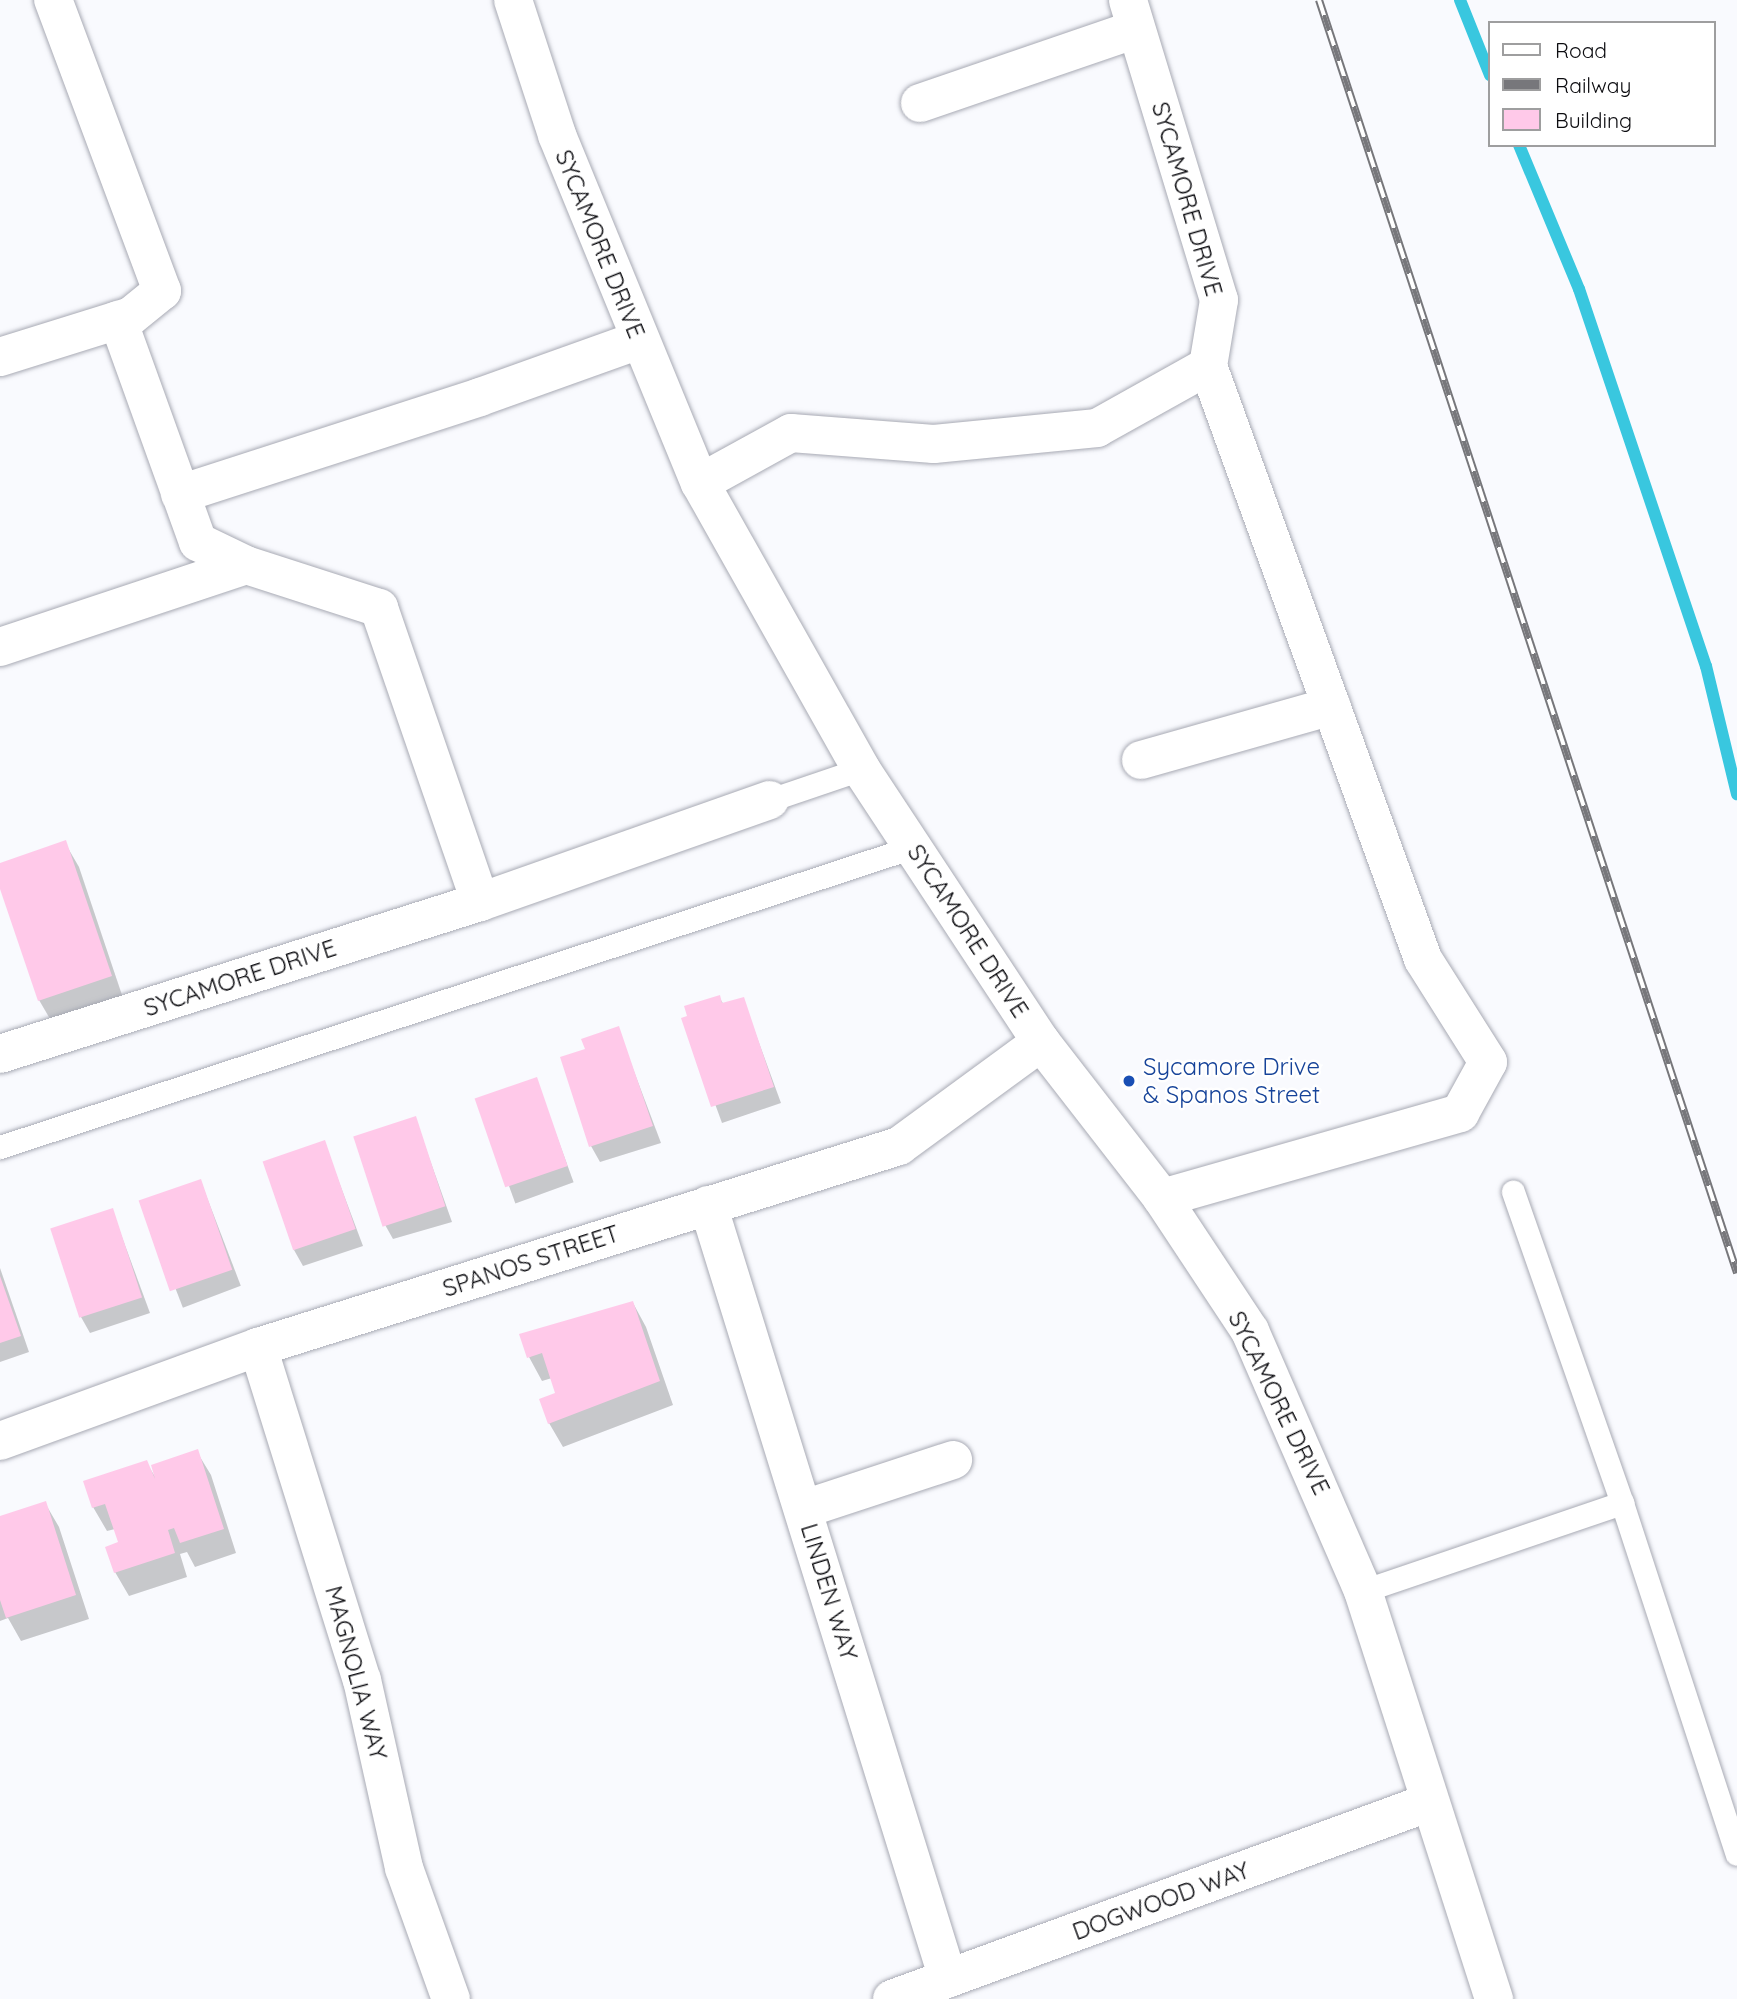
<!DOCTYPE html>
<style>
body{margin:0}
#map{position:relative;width:1737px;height:1999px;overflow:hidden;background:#f9fafe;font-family:Quicksand,sans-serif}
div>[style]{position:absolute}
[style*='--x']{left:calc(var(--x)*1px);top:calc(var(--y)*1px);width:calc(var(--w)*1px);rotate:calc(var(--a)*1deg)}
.shadow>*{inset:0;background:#0003;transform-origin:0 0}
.stream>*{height:12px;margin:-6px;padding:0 6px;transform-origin:6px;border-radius:6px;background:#39c7df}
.building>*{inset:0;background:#ffc9e9;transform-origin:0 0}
.roads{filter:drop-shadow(0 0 2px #a8aab4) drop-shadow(0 0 2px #a8aab4)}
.service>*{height:23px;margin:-11.5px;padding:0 11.5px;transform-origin:11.5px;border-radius:11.5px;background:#fff}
.minor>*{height:38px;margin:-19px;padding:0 19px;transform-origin:19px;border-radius:19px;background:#fff}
.tertiary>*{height:38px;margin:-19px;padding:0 19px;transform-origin:19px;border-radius:19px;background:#fff}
.rail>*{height:8px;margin-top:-4px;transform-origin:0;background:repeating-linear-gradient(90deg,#fff 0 16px,#77777b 0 32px);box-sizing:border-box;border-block:2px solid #77777b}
.dots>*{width:19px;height:19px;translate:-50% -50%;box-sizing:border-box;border:4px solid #fff;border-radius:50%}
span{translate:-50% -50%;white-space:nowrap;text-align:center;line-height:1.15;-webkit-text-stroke:5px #fff;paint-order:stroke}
.street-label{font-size:24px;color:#0c0c10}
.transit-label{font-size:24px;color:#164399}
.left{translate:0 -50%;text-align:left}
.legend{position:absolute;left:1488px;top:21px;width:228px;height:126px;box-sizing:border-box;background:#fff;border:2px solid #9e9e9f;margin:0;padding:9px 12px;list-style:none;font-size:21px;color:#0c0c10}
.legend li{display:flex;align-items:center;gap:14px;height:35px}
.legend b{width:35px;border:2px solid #9e9e9f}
</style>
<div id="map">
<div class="shadow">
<div style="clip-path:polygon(65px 843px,79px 867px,124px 1001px,53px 1024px,39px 1000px,0 884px,0 865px)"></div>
<div style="clip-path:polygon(719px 997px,724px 1005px,743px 999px,781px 1103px,722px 1123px,684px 1019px)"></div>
<div style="clip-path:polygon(618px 1029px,661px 1143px,600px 1162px,591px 1146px,587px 1050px)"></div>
<div style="left:536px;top:1079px;width:110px;height:62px;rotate:70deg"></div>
<div style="clip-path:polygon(415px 1118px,452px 1222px,393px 1239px,384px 1223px)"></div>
<div style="clip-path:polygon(324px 1142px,363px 1246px,303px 1266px,294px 1250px)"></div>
<div style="left:201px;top:1182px;width:111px;height:62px;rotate:69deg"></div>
<div style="clip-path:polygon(112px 1210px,150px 1313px,90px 1333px,81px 1317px)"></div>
<div style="clip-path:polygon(0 1268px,29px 1352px,0 1362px)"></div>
<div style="clip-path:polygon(633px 1303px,646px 1327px,673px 1405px,563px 1447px,549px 1423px,558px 1394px,552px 1378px,542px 1381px,529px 1357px)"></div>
<div style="clip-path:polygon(197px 1452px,211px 1475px,236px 1553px,195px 1567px,187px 1552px,180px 1554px,187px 1577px,129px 1596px,115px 1572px,120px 1543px,115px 1529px,107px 1531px,93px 1507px,146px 1462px,154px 1475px)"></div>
<div style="clip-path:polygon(45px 1503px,59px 1527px,89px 1619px,21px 1641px,8px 1618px,0 1621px,0 1517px)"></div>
</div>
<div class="stream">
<div style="--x:1460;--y:0;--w:81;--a:68.2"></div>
<div style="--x:1519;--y:145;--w:156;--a:67.4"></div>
<div style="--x:1579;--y:289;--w:398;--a:71.4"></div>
<div style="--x:1706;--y:666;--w:132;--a:76.4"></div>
</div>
<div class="building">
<div style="clip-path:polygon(66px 840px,112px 976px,38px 1001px,0 889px,0 863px)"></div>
<div style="clip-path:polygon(720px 995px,722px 1003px,744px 997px,774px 1087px,711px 1107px,681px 1018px,687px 1016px,684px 1006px)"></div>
<div style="clip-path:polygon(619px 1026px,653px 1126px,589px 1147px,560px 1057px,585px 1049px,581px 1039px)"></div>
<div style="left:537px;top:1077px;width:94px;height:66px;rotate:71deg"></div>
<div style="left:416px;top:1116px;width:95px;height:66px;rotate:72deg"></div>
<div style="left:325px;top:1140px;width:94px;height:66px;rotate:71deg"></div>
<div style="left:201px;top:1179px;width:96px;height:66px;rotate:71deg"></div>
<div style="left:113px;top:1208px;width:94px;height:66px;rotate:72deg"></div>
<div style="clip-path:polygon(0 1276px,21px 1336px,0 1343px)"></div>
<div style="clip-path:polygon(633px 1301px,660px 1381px,548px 1424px,539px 1399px,555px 1393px,542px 1353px,527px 1358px,519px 1334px)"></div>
<div style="clip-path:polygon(198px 1449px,224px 1529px,180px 1543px,174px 1528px,168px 1530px,175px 1553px,114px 1573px,105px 1547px,118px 1542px,105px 1504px,92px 1508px,83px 1481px,147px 1460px,155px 1479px,151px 1465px)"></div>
<div style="clip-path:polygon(46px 1501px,76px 1595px,6px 1618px,0 1600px,0 1516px)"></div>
</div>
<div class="roads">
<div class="service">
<div style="--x:770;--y:800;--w:96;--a:-18.8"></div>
<div style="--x:0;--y:1147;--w:961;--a:-18.19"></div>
<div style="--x:1622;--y:1503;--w:369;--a:71.9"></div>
<div style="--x:1363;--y:1591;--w:274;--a:-18.8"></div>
<div style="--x:1622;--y:1503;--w:330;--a:-109.3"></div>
</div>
<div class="minor">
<div style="--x:920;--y:103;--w:228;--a:-18.9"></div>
<div style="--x:118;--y:320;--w:236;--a:70.2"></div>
<div style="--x:198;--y:542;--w:53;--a:25.6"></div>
<div style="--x:246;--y:565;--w:140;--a:17.9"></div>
<div style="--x:379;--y:608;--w:311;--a:71"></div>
<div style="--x:0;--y:357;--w:137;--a:-17.4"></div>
<div style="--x:131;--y:316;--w:40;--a:-39"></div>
<div style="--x:162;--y:291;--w:311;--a:-110.5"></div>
<div style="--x:700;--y:483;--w:104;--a:-28.8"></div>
<div style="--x:791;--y:433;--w:143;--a:4.4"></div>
<div style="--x:934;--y:444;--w:164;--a:-5.6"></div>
<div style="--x:1097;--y:428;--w:127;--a:-29.2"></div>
<div style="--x:1208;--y:366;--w:67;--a:-80.5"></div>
<div style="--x:1219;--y:300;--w:313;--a:-106.9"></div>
<div style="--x:180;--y:494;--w:315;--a:-17.9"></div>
<div style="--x:480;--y:397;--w:169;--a:-19.7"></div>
<div style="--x:0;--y:647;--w:259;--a:-18.4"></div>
<div style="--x:1141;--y:760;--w:198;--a:-15.8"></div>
<div style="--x:0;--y:1054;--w:503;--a:-17.57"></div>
<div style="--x:480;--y:902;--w:307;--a:-19.4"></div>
<div style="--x:1162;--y:1198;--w:310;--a:-15.9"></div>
<div style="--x:1460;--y:1113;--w:58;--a:-61.2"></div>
<div style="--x:1488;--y:1062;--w:122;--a:-122.3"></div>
<div style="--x:1423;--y:959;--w:631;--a:-109.93"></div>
<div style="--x:708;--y:1205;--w:810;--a:72.77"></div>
<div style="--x:258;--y:1347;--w:349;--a:72.7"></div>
<div style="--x:362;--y:1680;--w:193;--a:77.4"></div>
<div style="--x:404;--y:1868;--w:139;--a:70.3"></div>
<div style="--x:0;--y:1441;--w:275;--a:-20"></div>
<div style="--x:258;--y:1347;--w:672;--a:-17.41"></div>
<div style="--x:899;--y:1146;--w:176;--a:-36.2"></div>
<div style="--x:804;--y:1509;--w:157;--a:-18.2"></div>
<div style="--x:892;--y:1999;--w:573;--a:-20.11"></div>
</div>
<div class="tertiary">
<div style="--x:513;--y:0;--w:142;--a:71.9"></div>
<div style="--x:557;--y:135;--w:376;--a:67.7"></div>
<div style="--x:700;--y:483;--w:328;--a:60.6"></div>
<div style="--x:861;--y:769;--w:327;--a:56.6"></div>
<div style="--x:1041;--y:1042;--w:197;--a:52.2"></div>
<div style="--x:1162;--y:1198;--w:159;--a:56.5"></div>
<div style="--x:1250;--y:1331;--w:283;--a:66.5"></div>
<div style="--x:1363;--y:1591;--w:429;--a:72.2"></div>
</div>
</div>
<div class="rail">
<div style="--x:1319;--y:0;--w:1340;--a:71.82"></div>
</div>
<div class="dots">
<div style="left:1129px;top:1081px;background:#1a4fb4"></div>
</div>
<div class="street-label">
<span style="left:1187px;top:199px;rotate:74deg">SYCAMORE DRIVE</span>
<span style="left:600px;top:244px;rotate:68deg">SYCAMORE DRIVE</span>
<span style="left:968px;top:931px;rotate:57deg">SYCAMORE DRIVE</span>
<span style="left:240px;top:978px;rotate:-18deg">SYCAMORE DRIVE</span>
<span style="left:531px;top:1261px;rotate:-18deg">SPANOS STREET</span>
<span style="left:1279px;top:1403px;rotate:64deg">SYCAMORE DRIVE</span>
<span style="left:829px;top:1592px;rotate:73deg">LINDEN WAY</span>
<span style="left:356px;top:1673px;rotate:75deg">MAGNOLIA WAY</span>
<span style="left:1161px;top:1901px;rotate:-20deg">DOGWOOD WAY</span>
</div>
<div class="transit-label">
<span class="left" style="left:1143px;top:1081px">Sycamore Drive<br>&amp; Spanos Street</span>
</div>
<ul class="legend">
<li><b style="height:9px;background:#fff"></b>Road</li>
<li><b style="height:9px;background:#77777b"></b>Railway</li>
<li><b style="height:19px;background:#ffc9e9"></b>Building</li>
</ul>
</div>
